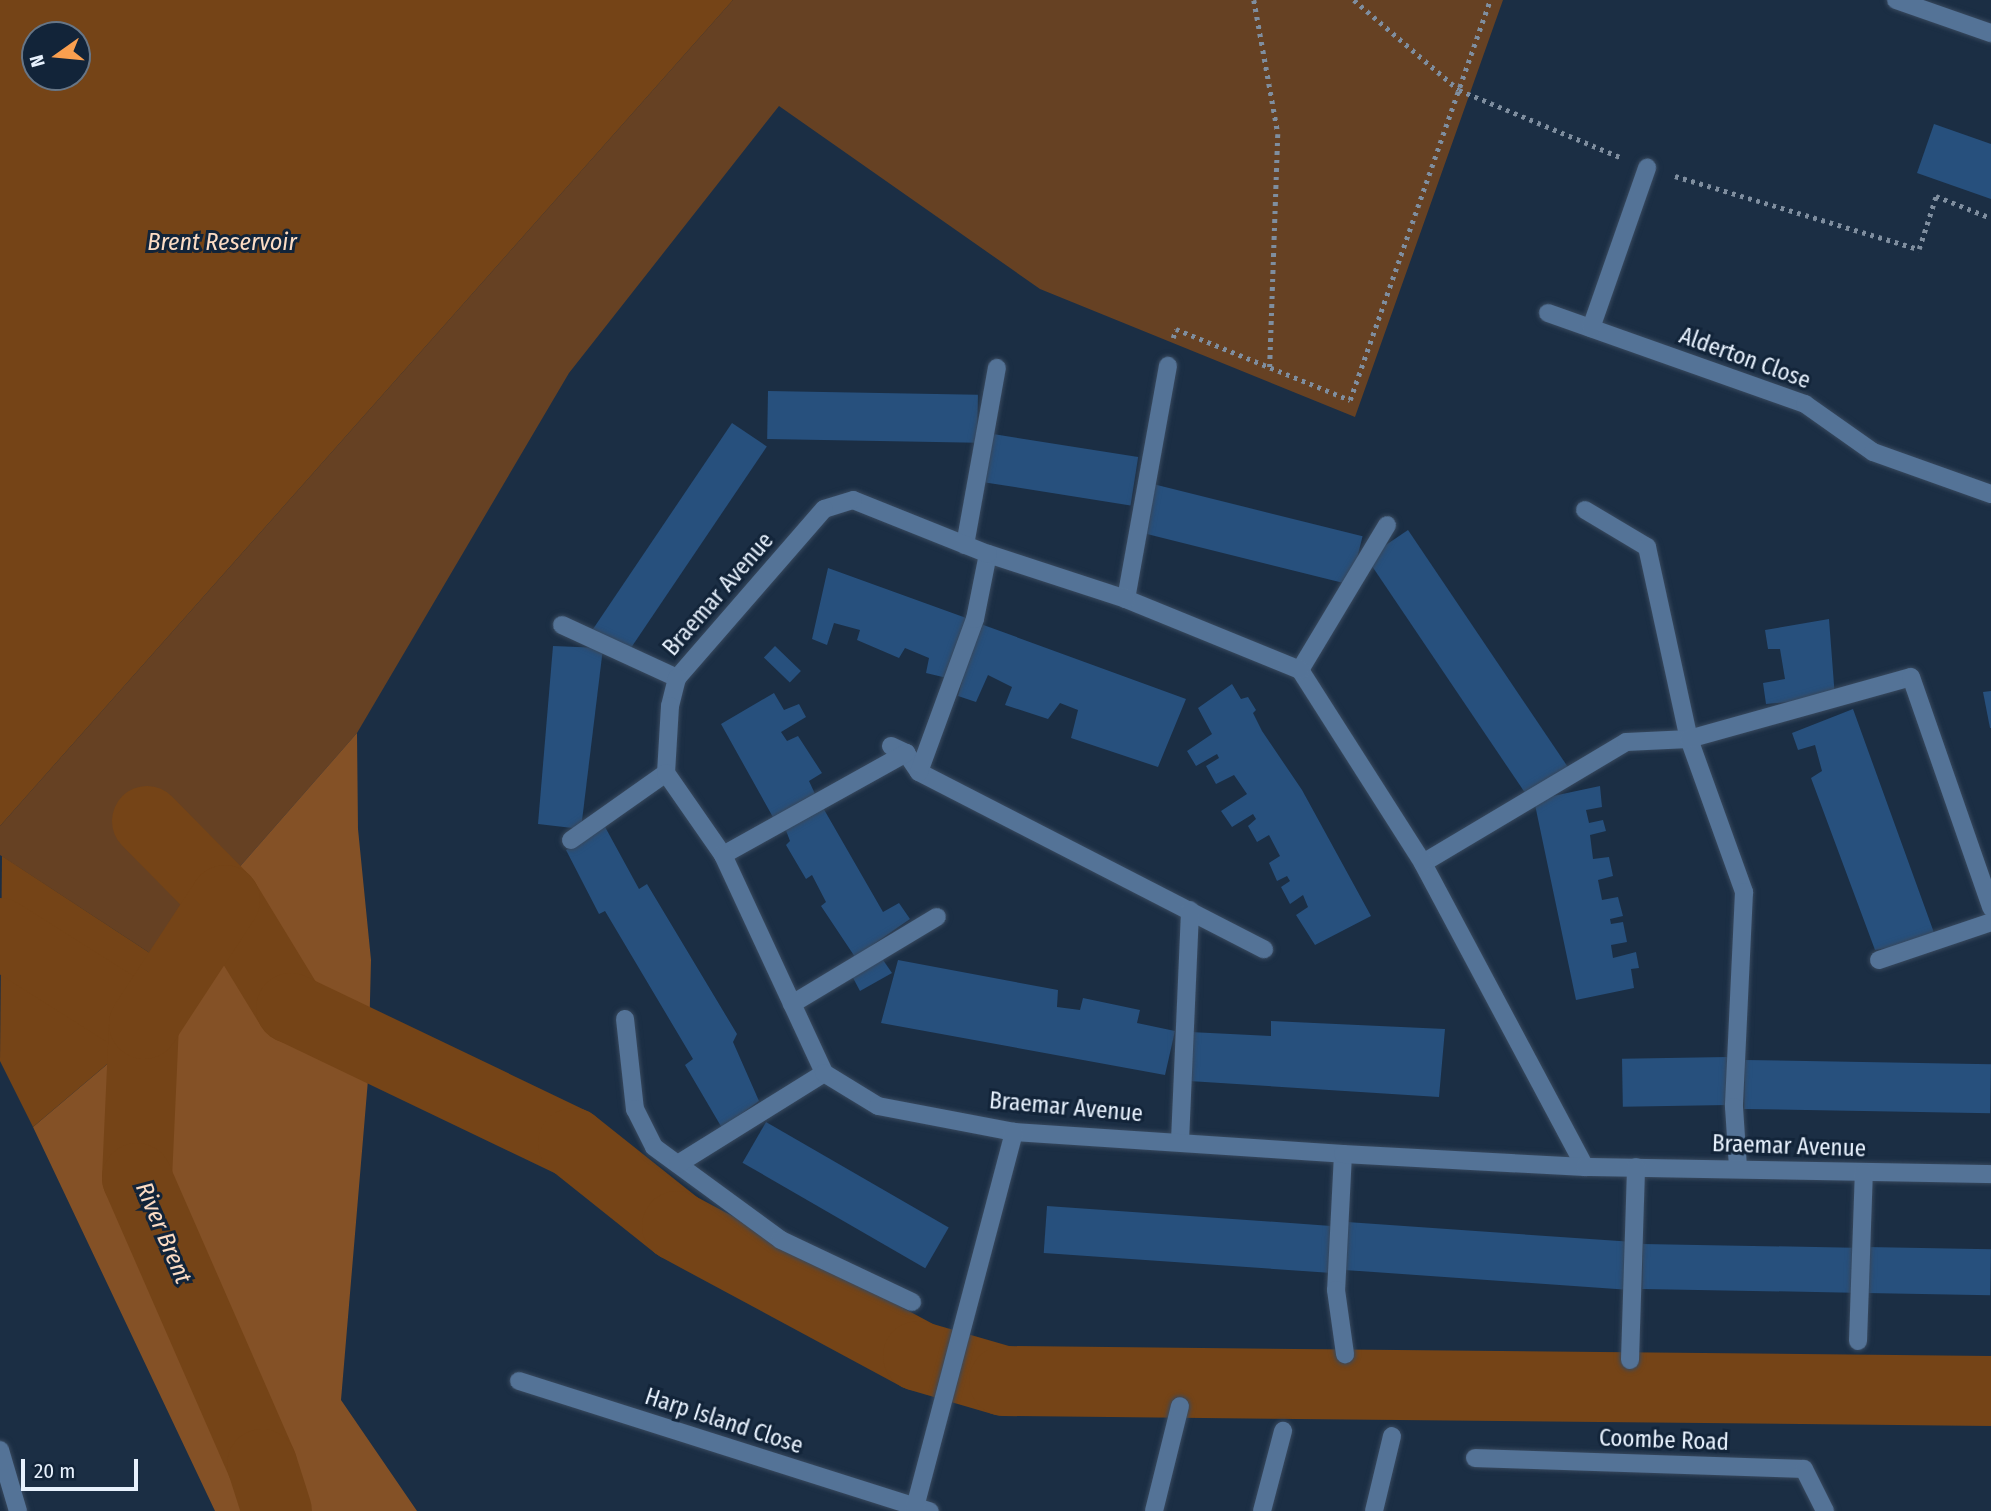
<!DOCTYPE html>
<style>
body{margin:0}
#map{position:relative;width:1991px;height:1511px;overflow:hidden;background:#1b2e44;font-family:"Fira Sans Condensed",sans-serif}
div>[style]{position:absolute}
[style*='--x']{left:calc(var(--x)*1px);top:calc(var(--y)*1px);width:calc(var(--w)*1px);rotate:calc(var(--a)*1deg)}
.green>*{inset:0;background:#664123}
.forest>*{inset:0;background:#845126}
.water>*{inset:0;background:#754417}
.river>*{height:70px;margin:-35px;padding:0 35px;transform-origin:35px;border-radius:35px;background:#754417}
.building>*{inset:0;background:#27507d;transform-origin:0 0}
.path>*{height:4.5px;margin-top:-2.25px;transform-origin:0;background:repeating-linear-gradient(90deg,#7f8e9f 0 3.5px,transparent 0 8.5px)}
.roads{filter:drop-shadow(0 0 2px #38495e) drop-shadow(0 0 2px #38495e)}
.minor>*{height:18px;margin:-9px;padding:0 9px;transform-origin:9px;border-radius:9px;background:#547397}
span{translate:-50% -50%;white-space:nowrap;text-align:center;line-height:1.15;-webkit-text-stroke:6px #122439;paint-order:stroke}
.street-label{font-size:23px;color:#e7f1fd}
.water-label{font-size:24px;color:#fcdcc4;font-style:italic}
.north{position:absolute;left:21px;top:21px;width:70px;height:70px;box-sizing:border-box;background:#122439;border:2px solid #677687;border-radius:50%;rotate:255deg;font-size:19px;font-weight:700;line-height:28px;text-align:center;color:#e7f1fd}
.north::after{content:'';display:block;margin:auto;width:24px;height:32px;background:#fa9f4f;clip-path:polygon(50% 0,100% 100%,50% 72%,0 100%)}
.scale{position:absolute;left:21px;top:1459px;width:117px;height:32px;box-sizing:border-box;border:4px solid #e7f1fd;border-top:0;padding-left:9px;font-size:21px;line-height:24px;white-space:nowrap;color:#e7f1fd;-webkit-text-stroke:5px #122439;paint-order:stroke}
</style>
<div id="map">
<div class="green">
<div style="clip-path:polygon(733px 0,1503px 0,1355px 417px,1040px 289px,779px 106px,569px 373px,357px 733px,159px 959px,0 855px,0 826px)"></div>
</div>
<div class="forest">
<div style="clip-path:polygon(357px 733px,358px 829px,371px 960px,368px 1080px,341px 1400px,417px 1511px,215px 1511px,33px 1127px,189px 995px,159px 959px)"></div>
</div>
<div class="water">
<div style="clip-path:polygon(evenodd,0 0,733px 0,0 826px,0 0,77px 35px,77px 77px,35px 77px,35px 35px,77px 35px)"></div>
<div style="clip-path:polygon(2px 856px,159px 959px,190px 994px,33px 1127px,0 1061px)"></div>
</div>
<div class="river">
<div style="--x:147;--y:821;--w:111;--a:45.4"></div>
<div style="--x:225;--y:900;--w:127;--a:58.6"></div>
<div style="--x:291;--y:1008;--w:313;--a:25.6"></div>
<div style="--x:573;--y:1143;--w:133;--a:38.6"></div>
<div style="--x:677;--y:1226;--w:274;--a:28.3"></div>
<div style="--x:918;--y:1356;--w:90;--a:16.2"></div>
<div style="--x:1004;--y:1381;--w:987;--a:0.58"></div>
<div style="--x:0;--y:933;--w:170;--a:32.3"></div>
<div style="--x:144;--y:1024;--w:154;--a:92.6"></div>
<div style="--x:137;--y:1178;--w:312;--a:66.4"></div>
<div style="--x:262;--y:1464;--w:49;--a:72.3"></div>
<div style="--x:144;--y:1024;--w:148;--a:-56.8"></div>
</div>
<div class="building">
<div style="clip-path:polygon(1934px 124px,1991px 144px,1991px 199px,1917px 173px)"></div>
<div style="left:768px;top:391px;width:210px;height:48px;rotate:1deg"></div>
<div style="left:732px;top:423px;width:42px;height:250px;rotate:34deg"></div>
<div style="left:993px;top:434px;width:147px;height:49px;rotate:9deg"></div>
<div style="left:1153px;top:484px;width:216px;height:50px;rotate:14deg"></div>
<div style="left:1408px;top:530px;width:290px;height:50px;rotate:56deg"></div>
<div style="clip-path:polygon(828px 568px,969px 619px,947px 678px,926px 673px,929px 658px,905px 648px,899px 658px,857px 640px,860px 630px,834px 623px,827px 645px,812px 639px)"></div>
<div style="clip-path:polygon(1829px 619px,1835px 698px,1766px 704px,1763px 683px,1785px 679px,1780px 649px,1768px 649px,1765px 630px)"></div>
<div style="clip-path:polygon(978px 623px,1186px 699px,1158px 767px,1071px 738px,1078px 710px,1060px 703px,1048px 719px,1005px 705px,1012px 687px,988px 675px,976px 702px,958px 696px)"></div>
<div style="clip-path:polygon(553px 646px,603px 648px,581px 829px,538px 824px)"></div>
<div style="left:775px;top:646px;width:36px;height:16px;rotate:44deg"></div>
<div style="clip-path:polygon(1232px 684px,1241px 699px,1248px 697px,1256px 710px,1253px 713px,1262px 731px,1302px 790px,1371px 916px,1315px 945px,1296px 915px,1308px 907px,1303px 895px,1290px 904px,1281px 887px,1290px 881px,1287px 876px,1277px 881px,1269px 863px,1280px 856px,1269px 835px,1257px 842px,1248px 826px,1256px 819px,1253px 814px,1232px 827px,1221px 811px,1247px 794px,1234px 775px,1216px 784px,1206px 766px,1219px 758px,1217px 754px,1196px 766px,1187px 751px,1212px 734px,1198px 708px)"></div>
<div style="clip-path:polygon(1991px 691px,1991px 728px,1990px 728px,1983px 692px)"></div>
<div style="clip-path:polygon(774px 693px,784px 710px,799px 704px,806px 717px,781px 732px,787px 741px,798px 736px,822px 773px,809px 781px,816px 796px,774px 819px,721px 724px)"></div>
<div style="clip-path:polygon(1853px 709px,1937px 941px,1889px 956px,1887px 948px,1875px 950px,1811px 778px,1822px 771px,1815px 745px,1798px 750px,1792px 733px)"></div>
<div style="clip-path:polygon(1600px 786px,1602px 807px,1586px 810px,1589px 823px,1603px 820px,1606px 831px,1590px 835px,1593px 859px,1609px 857px,1613px 876px,1598px 880px,1602px 900px,1618px 897px,1623px 916px,1610px 919px,1611px 924px,1623px 922px,1627px 942px,1611px 945px,1613px 958px,1636px 952px,1639px 968px,1631px 969px,1634px 988px,1576px 1000px,1534px 800px)"></div>
<div style="clip-path:polygon(822px 806px,883px 912px,899px 903px,910px 919px,855px 957px,821px 906px,826px 902px,812px 875px,806px 879px,786px 845px,790px 841px,785px 828px)"></div>
<div style="clip-path:polygon(604px 825px,639px 889px,647px 884px,737px 1034px,733px 1042px,759px 1101px,722px 1128px,685px 1065px,693px 1059px,605px 911px,599px 914px,566px 850px)"></div>
<div style="clip-path:polygon(881px 957px,892px 973px,860px 991px,852px 976px)"></div>
<div style="clip-path:polygon(898px 960px,1058px 990px,1057px 1007px,1080px 1010px,1083px 998px,1140px 1010px,1137px 1023px,1175px 1031px,1165px 1075px,881px 1023px)"></div>
<div style="clip-path:polygon(1271px 1021px,1445px 1029px,1439px 1097px,1189px 1081px,1190px 1032px,1271px 1036px)"></div>
<div style="left:1727px;top:1057px;width:48px;height:105px;rotate:89deg"></div>
<div style="left:1745px;top:1060px;width:246px;height:49px;rotate:1deg"></div>
<div style="left:766px;top:1122px;width:211px;height:47px;rotate:30deg"></div>
<div style="left:1047px;top:1206px;width:285px;height:47px;rotate:4deg"></div>
<div style="left:1347px;top:1222px;width:284px;height:48px;rotate:4deg"></div>
<div style="left:1643px;top:1244px;width:210px;height:45px;rotate:1deg"></div>
<div style="left:1867px;top:1247px;width:124px;height:46px;rotate:1deg"></div>
</div>
<div class="path">
<div style="--x:1254;--y:0;--w:136;--a:79.8"></div>
<div style="--x:1278;--y:134;--w:234;--a:92"></div>
<div style="--x:1354;--y:0;--w:138;--a:40.6"></div>
<div style="--x:1459;--y:90;--w:174;--a:22.6"></div>
<div style="--x:1675;--y:176;--w:255;--a:16.7"></div>
<div style="--x:1919;--y:249;--w:56;--a:-72.2"></div>
<div style="--x:1936;--y:196;--w:59;--a:21.8"></div>
<div style="--x:1173;--y:338;--w:9;--a:-72"></div>
<div style="--x:1176;--y:329;--w:188;--a:22.2"></div>
<div style="--x:1350;--y:400;--w:424;--a:-70.7"></div>
</div>
<div class="roads">
<div class="minor">
<div style="--x:1896;--y:0;--w:101;--a:19.2"></div>
<div style="--x:1548;--y:313;--w:273;--a:19.5"></div>
<div style="--x:1805;--y:404;--w:83;--a:35.2"></div>
<div style="--x:1873;--y:452;--w:125;--a:19.6"></div>
<div style="--x:1591;--y:328;--w:170;--a:-70.7"></div>
<div style="--x:1585;--y:510;--w:72;--a:30.8"></div>
<div style="--x:1647;--y:547;--w:197;--a:77.7"></div>
<div style="--x:1689;--y:739;--w:163;--a:70.2"></div>
<div style="--x:1744;--y:892;--w:215;--a:92.7"></div>
<div style="--x:1734;--y:1107;--w:61;--a:86.2"></div>
<div style="--x:965;--y:545;--w:180;--a:-79.8"></div>
<div style="--x:1126;--y:599;--w:237;--a:-79.8"></div>
<div style="--x:562;--y:625;--w:127;--a:24.7"></div>
<div style="--x:1300;--y:670;--w:169;--a:-59"></div>
<div style="--x:891;--y:746;--w:17;--a:25"></div>
<div style="--x:906;--y:753;--w:23;--a:56"></div>
<div style="--x:919;--y:772;--w:388;--a:27.2"></div>
<div style="--x:919;--y:772;--w:163;--a:-69.9"></div>
<div style="--x:975;--y:619;--w:66;--a:-78.7"></div>
<div style="--x:571;--y:840;--w:116;--a:-35.2"></div>
<div style="--x:723;--y:855;--w:210;--a:-29.1"></div>
<div style="--x:1423;--y:863;--w:236;--a:-30.8"></div>
<div style="--x:1626;--y:742;--w:63;--a:-2.7"></div>
<div style="--x:1689;--y:739;--w:230;--a:-15.6"></div>
<div style="--x:1911;--y:677;--w:244;--a:70.8"></div>
<div style="--x:1879;--y:960;--w:118;--a:-18.7"></div>
<div style="--x:792;--y:1004;--w:169;--a:-31"></div>
<div style="--x:625;--y:1019;--w:91;--a:83.7"></div>
<div style="--x:635;--y:1109;--w:42;--a:63.4"></div>
<div style="--x:654;--y:1147;--w:157;--a:36.2"></div>
<div style="--x:781;--y:1240;--w:145;--a:25.3"></div>
<div style="--x:1180;--y:1141;--w:231;--a:-87.5"></div>
<div style="--x:1343;--y:1154;--w:136;--a:92.9"></div>
<div style="--x:1336;--y:1290;--w:65;--a:82"></div>
<div style="--x:678;--y:1164;--w:172;--a:-31.9"></div>
<div style="--x:1585;--y:1167;--w:344;--a:-118.1"></div>
<div style="--x:1423;--y:863;--w:229;--a:-122.5"></div>
<div style="--x:1300;--y:670;--w:188;--a:-157.8"></div>
<div style="--x:1126;--y:599;--w:145;--a:-161.9"></div>
<div style="--x:988;--y:554;--w:145;--a:-158.2"></div>
<div style="--x:853;--y:500;--w:30;--a:163"></div>
<div style="--x:824;--y:509;--w:224;--a:131"></div>
<div style="--x:677;--y:678;--w:29;--a:104"></div>
<div style="--x:670;--y:706;--w:67;--a:93.4"></div>
<div style="--x:666;--y:773;--w:100;--a:55.2"></div>
<div style="--x:723;--y:855;--w:240;--a:65.1"></div>
<div style="--x:824;--y:1073;--w:63;--a:31.4"></div>
<div style="--x:878;--y:1106;--w:138;--a:10.8"></div>
<div style="--x:1014;--y:1132;--w:330;--a:3.8"></div>
<div style="--x:1343;--y:1154;--w:242;--a:3.1"></div>
<div style="--x:1585;--y:1167;--w:406;--a:1"></div>
<div style="--x:1858;--y:1341;--w:168;--a:-88"></div>
<div style="--x:1630;--y:1360;--w:193;--a:-88.2"></div>
<div style="--x:519;--y:1381;--w:431;--a:17.6"></div>
<div style="--x:0;--y:1450;--w:64;--a:73.6"></div>
<div style="--x:1475;--y:1458;--w:329;--a:1.9"></div>
<div style="--x:1804;--y:1469;--w:47;--a:63.4"></div>
<div style="--x:915;--y:1507;--w:388;--a:-75.2"></div>
<div style="--x:1154;--y:1511;--w:108;--a:-76.1"></div>
<div style="--x:1262;--y:1511;--w:83;--a:-75.3"></div>
<div style="--x:1374;--y:1511;--w:77;--a:-76.5"></div>
</div>
</div>
<div class="street-label">
<span style="left:1745px;top:358px;rotate:20deg">Alderton Close</span>
<span style="left:718px;top:594px;rotate:-49deg">Braemar Avenue</span>
<span style="left:1066px;top:1107px;rotate:5deg">Braemar Avenue</span>
<span style="left:1789px;top:1146px;rotate:2deg">Braemar Avenue</span>
<span style="left:724px;top:1421px;rotate:18deg">Harp Island Close</span>
<span style="left:1664px;top:1440px;rotate:2deg">Coombe Road</span>
</div>
<div class="water-label">
<span style="left:222px;top:243px">Brent Reservoir</span>
<span style="left:163px;top:1233px;rotate:67deg">River Brent</span>
</div>
<div class="north">N</div>
<div class="scale">20 m</div>
</div>
